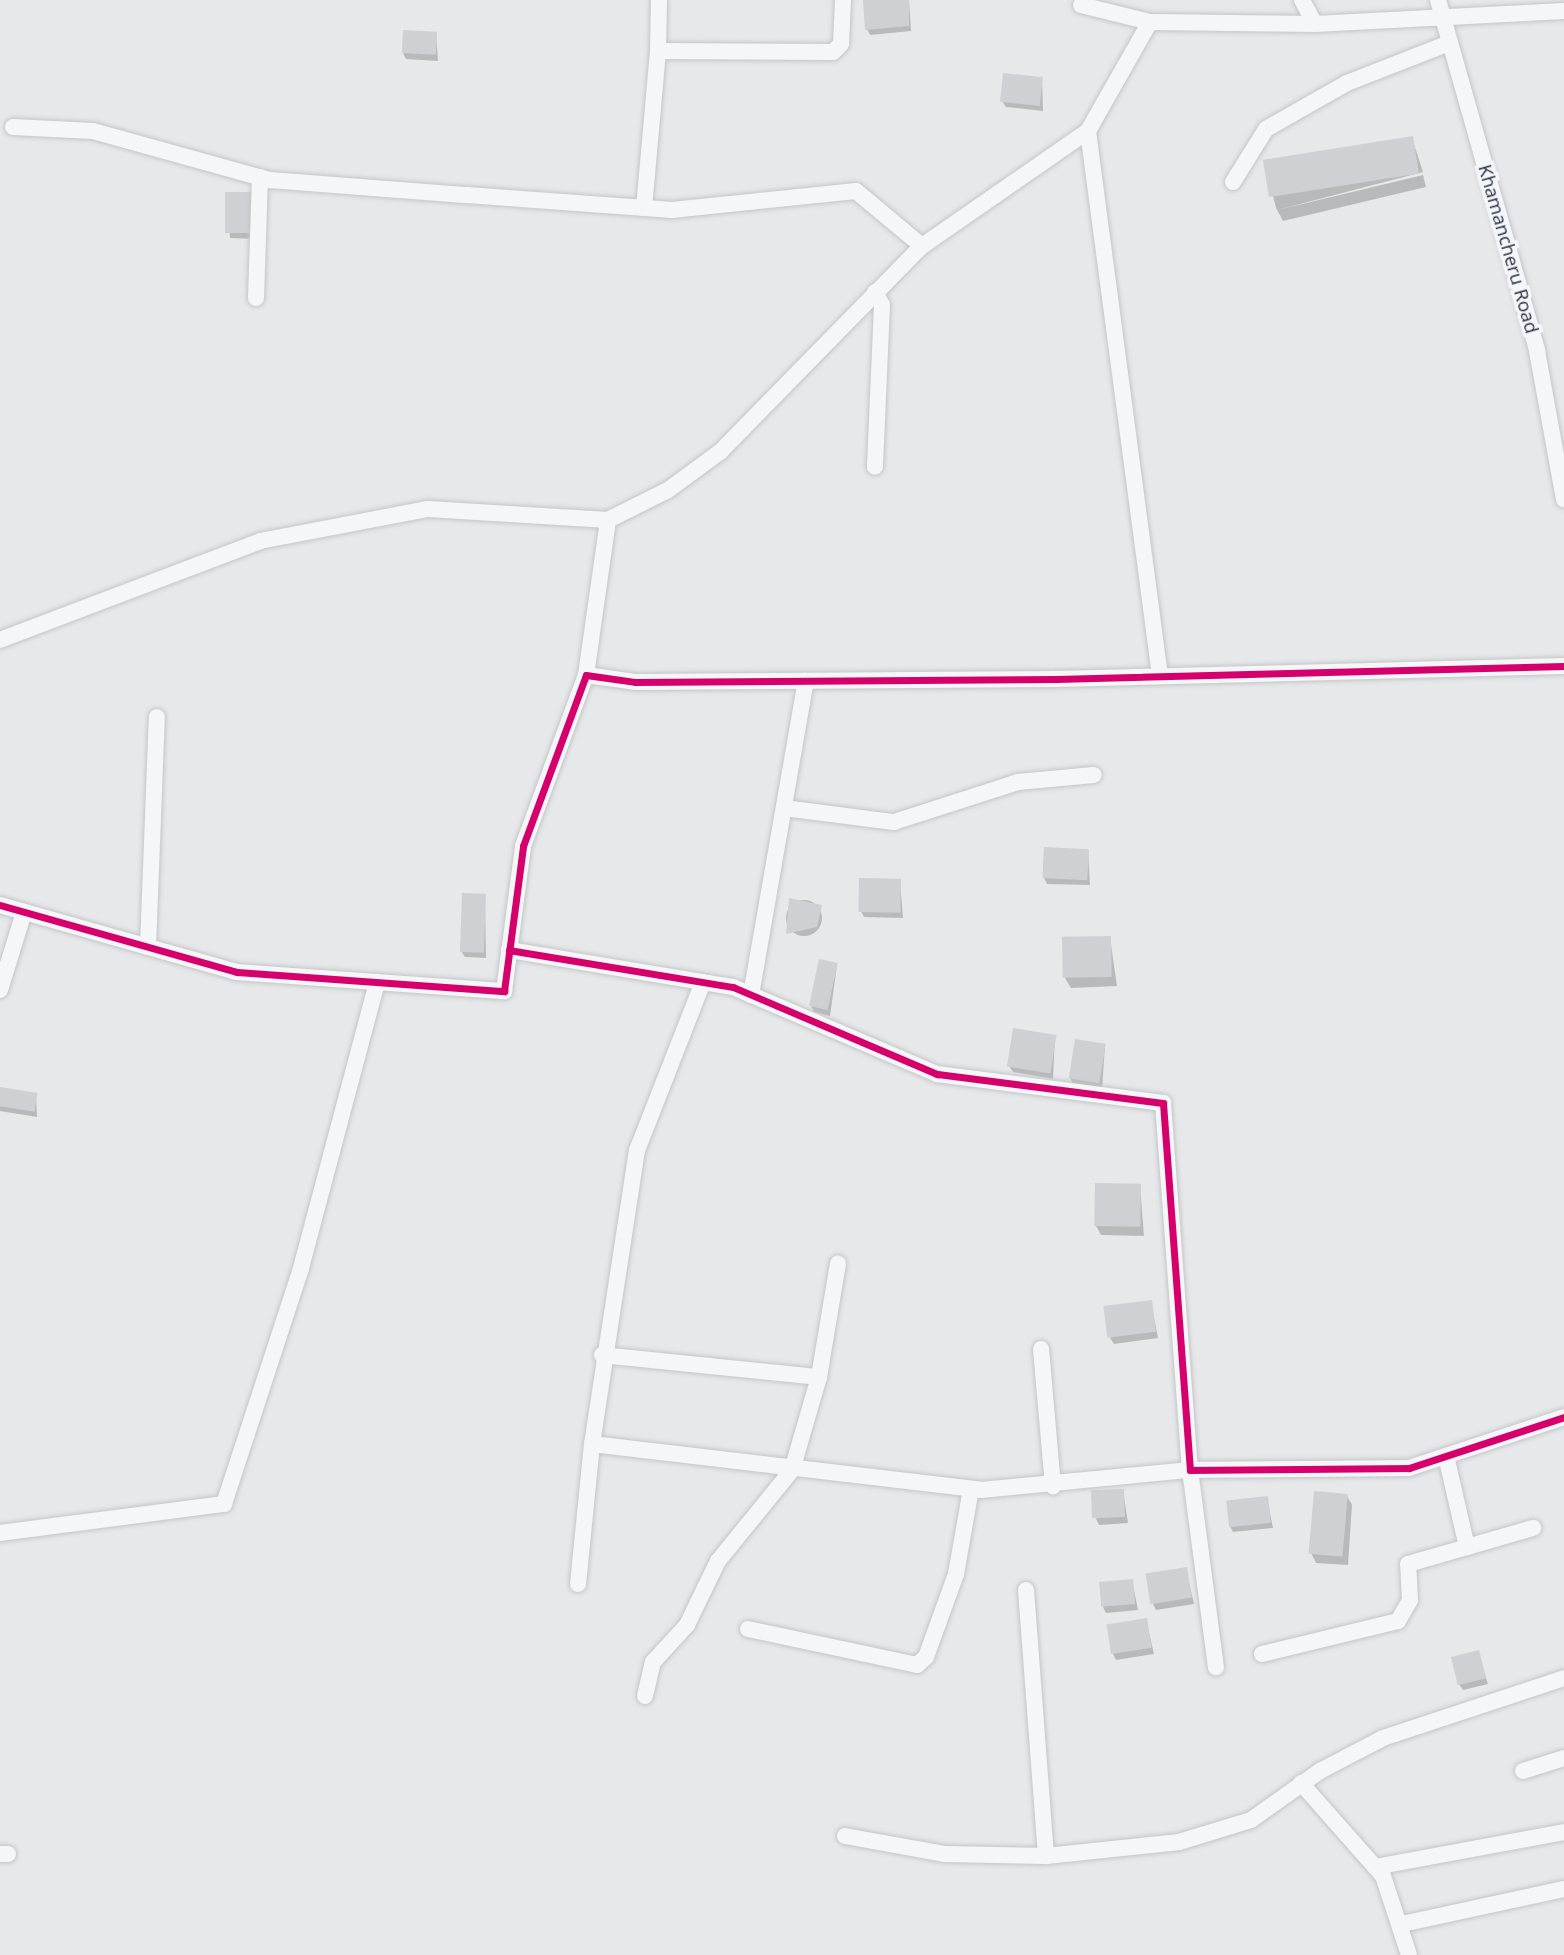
<!DOCTYPE html>
<style>
body{margin:0}
#map{position:relative;width:1564px;height:1955px;overflow:hidden;background:#e6e8ea;font-family:"Open Sans",sans-serif}
div>[style]{position:absolute}
[style*='--x']{left:calc(var(--x)*1px);top:calc(var(--y)*1px);width:calc(var(--w)*1px);rotate:calc(var(--a)*1deg)}
.shadow>*{inset:0;background:#0003}
.round{border-radius:50%}
.building>*{inset:0;background:#ced0d3;transform-origin:0 0}
.roads{filter:drop-shadow(0 0 2px #c4c6c8) drop-shadow(0 0 2px #c4c6c8)}
.street>*{height:16px;margin:-8px;padding:0 8px;transform-origin:8px;border-radius:8px;background:#f5f6f7}
.cycleway>*{height:7px;margin:-3.5px;padding:0 3.5px;transform-origin:3.5px;border-radius:3.5px;background:#d6006c}
span{translate:-50% -50%;white-space:nowrap;text-align:center;line-height:1.15;-webkit-text-stroke:7px #f4f6f9;paint-order:stroke}
.street-label{font-size:19px;color:#2b3445}
</style>
<div id="map">
<div class="shadow">
<div style="clip-path:polygon(909px 0,911px 31px,870px 35px,867px 29px)"></div>
<div style="clip-path:polygon(436px 34px,438px 61px,406px 59px,403px 53px)"></div>
<div style="clip-path:polygon(1042px 78px,1043px 111px,1006px 107px,1002px 101px)"></div>
<div style="clip-path:polygon(1412px 138px,1423px 172px,1277px 210px,1423px 175px,1426px 187px,1283px 221px,1276px 208px,1267px 171px)"></div>
<div style="clip-path:polygon(227px 194px,255px 239px,230px 238px)"></div>
<div style="clip-path:polygon(1088px 851px,1090px 885px,1047px 884px,1044px 878px)"></div>
<div style="clip-path:polygon(900px 880px,903px 918px,864px 917px,861px 911px)"></div>
<div style="clip-path:polygon(485px 896px,486px 958px,465px 957px,461px 951px)"></div>
<div class="round" style="left:786px;top:900px;width:36px;height:36px"></div>
<div style="clip-path:polygon(1110px 938px,1117px 986px,1071px 988px,1065px 978px)"></div>
<div style="clip-path:polygon(837px 965px,830px 1016px,814px 1012px,811px 1006px)"></div>
<div style="clip-path:polygon(1055px 1036px,1053px 1079px,1013px 1072px,1009px 1066px)"></div>
<div style="clip-path:polygon(1105px 1045px,1102px 1089px,1073px 1084px,1070px 1078px)"></div>
<div style="clip-path:polygon(0 1089px,36px 1095px,37px 1117px,0 1111px)"></div>
<div style="clip-path:polygon(1140px 1185px,1144px 1236px,1101px 1235px,1096px 1226px)"></div>
<div style="clip-path:polygon(1151px 1302px,1158px 1338px,1114px 1344px,1110px 1338px)"></div>
<div style="clip-path:polygon(1123px 1491px,1128px 1523px,1099px 1525px,1096px 1519px)"></div>
<div style="clip-path:polygon(1347px 1496px,1352px 1505px,1348px 1565px,1316px 1563px,1311px 1553px)"></div>
<div style="clip-path:polygon(1267px 1498px,1273px 1528px,1233px 1532px,1230px 1526px)"></div>
<div style="clip-path:polygon(1186px 1569px,1194px 1604px,1156px 1610px,1153px 1604px)"></div>
<div style="clip-path:polygon(1132px 1580px,1138px 1610px,1106px 1613px,1103px 1607px)"></div>
<div style="clip-path:polygon(1146px 1620px,1154px 1654px,1116px 1660px,1113px 1654px)"></div>
<div style="clip-path:polygon(1478px 1652px,1488px 1684px,1463px 1690px,1459px 1684px)"></div>
</div>
<div class="building">
<div style="clip-path:polygon(863px 0,909px 0,909px 26px,865px 30px)"></div>
<div style="left:403px;top:30px;width:34px;height:23px;rotate:3deg"></div>
<div style="left:1003px;top:73px;width:40px;height:29px;rotate:6deg"></div>
<div style="left:1413px;top:136px;width:38px;height:152px;rotate:81deg"></div>
<div style="left:225px;top:192px;width:29px;height:41px"></div>
<div style="left:1044px;top:847px;width:45px;height:31px;rotate:3deg"></div>
<div style="left:859px;top:878px;width:42px;height:34px;rotate:1deg"></div>
<div style="left:462px;top:893px;width:24px;height:59px;rotate:2deg"></div>
<div style="clip-path:polygon(789px 898px,822px 905px,817px 927px,786px 934px)"></div>
<div style="left:1111px;top:936px;width:41px;height:49px;rotate:89deg"></div>
<div style="left:819px;top:959px;width:19px;height:48px;rotate:12deg"></div>
<div style="left:1013px;top:1028px;width:44px;height:39px;rotate:9deg"></div>
<div style="left:1075px;top:1039px;width:31px;height:40px;rotate:9deg"></div>
<div style="left:0;top:1087px;width:38px;height:19px;rotate:9deg"></div>
<div style="left:1095px;top:1183px;width:46px;height:43px;rotate:1deg"></div>
<div style="left:1152px;top:1300px;width:32px;height:49px;rotate:83deg"></div>
<div style="left:1124px;top:1489px;width:28px;height:33px;rotate:88deg"></div>
<div style="left:1314px;top:1491px;width:34px;height:63px;rotate:5deg"></div>
<div style="left:1268px;top:1496px;width:27px;height:42px;rotate:84deg"></div>
<div style="left:1187px;top:1567px;width:31px;height:42px;rotate:81deg"></div>
<div style="left:1133px;top:1579px;width:25px;height:34px;rotate:85deg"></div>
<div style="left:1147px;top:1618px;width:30px;height:41px;rotate:81deg"></div>
<div style="left:1479px;top:1650px;width:29px;height:29px;rotate:76deg"></div>
</div>
<div class="roads">
<div class="street">
<div style="--x:659;--y:0;--w:51;--a:91.1"></div>
<div style="--x:658;--y:51;--w:175;--a:0.3"></div>
<div style="--x:833;--y:52;--w:11;--a:-45"></div>
<div style="--x:841;--y:44;--w:44;--a:-87.4"></div>
<div style="--x:1302;--y:0;--w:27;--a:62"></div>
<div style="--x:1438;--y:0;--w:365;--a:74.2"></div>
<div style="--x:1537;--y:351;--w:151;--a:79.7"></div>
<div style="--x:1081;--y:5;--w:71;--a:13.8"></div>
<div style="--x:13;--y:127;--w:80;--a:2.9"></div>
<div style="--x:93;--y:131;--w:184;--a:15.5"></div>
<div style="--x:270;--y:180;--w:198;--a:4.4"></div>
<div style="--x:467;--y:195;--w:206;--a:4.2"></div>
<div style="--x:672;--y:210;--w:185;--a:-5.9"></div>
<div style="--x:856;--y:191;--w:86;--a:39.8"></div>
<div style="--x:1233;--y:182;--w:62;--a:-58.1"></div>
<div style="--x:1266;--y:129;--w:93;--a:-29.6"></div>
<div style="--x:1347;--y:83;--w:110;--a:-21.4"></div>
<div style="--x:644;--y:208;--w:158;--a:-84.9"></div>
<div style="--x:875;--y:292;--w:15;--a:62"></div>
<div style="--x:882;--y:305;--w:162;--a:92.5"></div>
<div style="--x:256;--y:298;--w:121;--a:-88.1"></div>
<div style="--x:0;--y:640;--w:278;--a:-20.8"></div>
<div style="--x:260;--y:541;--w:171;--a:-10.8"></div>
<div style="--x:428;--y:509;--w:180;--a:3.5"></div>
<div style="--x:586;--y:675;--w:157;--a:-81.9"></div>
<div style="--x:608;--y:520;--w:67;--a:-26.6"></div>
<div style="--x:668;--y:490;--w:66;--a:-36.3"></div>
<div style="--x:721;--y:451;--w:287;--a:-45.6"></div>
<div style="--x:922;--y:246;--w:202;--a:-34.7"></div>
<div style="--x:1160;--y:676;--w:550;--a:-97.53"></div>
<div style="--x:1088;--y:131;--w:125;--a:-60.4"></div>
<div style="--x:1150;--y:22;--w:165;--a:0.7"></div>
<div style="--x:1315;--y:24;--w:249;--a:-3"></div>
<div style="--x:784;--y:808;--w:111;--a:7.3"></div>
<div style="--x:894;--y:822;--w:130;--a:-17.9"></div>
<div style="--x:1018;--y:782;--w:76;--a:-5.3"></div>
<div style="--x:0;--y:905;--w:246;--a:15.8"></div>
<div style="--x:237;--y:972;--w:268;--a:4.1"></div>
<div style="--x:504;--y:991;--w:146;--a:-82.5"></div>
<div style="--x:523;--y:846;--w:182;--a:-69.8"></div>
<div style="--x:586;--y:675;--w:49;--a:8.1"></div>
<div style="--x:635;--y:682;--w:421;--a:-0.4"></div>
<div style="--x:1056;--y:679;--w:508;--a:-1.47"></div>
<div style="--x:148;--y:947;--w:230;--a:-87.8"></div>
<div style="--x:509;--y:950;--w:227;--a:9.4"></div>
<div style="--x:733;--y:987;--w:222;--a:23.1"></div>
<div style="--x:937;--y:1074;--w:228;--a:7.3"></div>
<div style="--x:1163;--y:1103;--w:368;--a:85.8"></div>
<div style="--x:1190;--y:1470;--w:219;--a:-0.5"></div>
<div style="--x:1409;--y:1468;--w:163;--a:-18.2"></div>
<div style="--x:703;--y:982;--w:180;--a:111.4"></div>
<div style="--x:637;--y:1150;--w:297;--a:98.7"></div>
<div style="--x:592;--y:1444;--w:392;--a:6.7"></div>
<div style="--x:981;--y:1490;--w:210;--a:-5.5"></div>
<div style="--x:1190;--y:1470;--w:199;--a:82.5"></div>
<div style="--x:0;--y:990;--w:82;--a:-72.9"></div>
<div style="--x:751;--y:995;--w:319;--a:-80.1"></div>
<div style="--x:1041;--y:1349;--w:138;--a:85"></div>
<div style="--x:602;--y:1355;--w:218;--a:5.8"></div>
<div style="--x:0;--y:1533;--w:226;--a:-7.4"></div>
<div style="--x:224;--y:1504;--w:248;--a:-71.9"></div>
<div style="--x:301;--y:1268;--w:296;--a:-75.1"></div>
<div style="--x:1467;--y:1547;--w:69;--a:-16.1"></div>
<div style="--x:578;--y:1584;--w:141;--a:-84.3"></div>
<div style="--x:1026;--y:1590;--w:267;--a:85.7"></div>
<div style="--x:748;--y:1629;--w:173;--a:12"></div>
<div style="--x:917;--y:1665;--w:12;--a:-42"></div>
<div style="--x:926;--y:1657;--w:88;--a:-70.1"></div>
<div style="--x:956;--y:1574;--w:86;--a:-80"></div>
<div style="--x:1262;--y:1654;--w:140;--a:-13.6"></div>
<div style="--x:1398;--y:1621;--w:24;--a:-60"></div>
<div style="--x:1410;--y:1600;--w:36;--a:-93"></div>
<div style="--x:1408;--y:1564;--w:61;--a:-16.1"></div>
<div style="--x:1467;--y:1547;--w:93;--a:-103"></div>
<div style="--x:645;--y:1696;--w:35;--a:-77"></div>
<div style="--x:653;--y:1662;--w:50;--a:-47.4"></div>
<div style="--x:687;--y:1625;--w:71;--a:-64.2"></div>
<div style="--x:718;--y:1561;--w:117;--a:-50.9"></div>
<div style="--x:792;--y:1470;--w:97;--a:-73.8"></div>
<div style="--x:819;--y:1377;--w:115;--a:-80.5"></div>
<div style="--x:1523;--y:1771;--w:43;--a:-17.6"></div>
<div style="--x:1301;--y:1783;--w:124;--a:48.6"></div>
<div style="--x:1383;--y:1876;--w:83;--a:71.8"></div>
<div style="--x:845;--y:1836;--w:102;--a:10.2"></div>
<div style="--x:945;--y:1854;--w:101;--a:1.1"></div>
<div style="--x:1046;--y:1856;--w:134;--a:-6"></div>
<div style="--x:1179;--y:1842;--w:75;--a:-17"></div>
<div style="--x:1251;--y:1820;--w:85;--a:-35.4"></div>
<div style="--x:1320;--y:1771;--w:71;--a:-27.6"></div>
<div style="--x:1383;--y:1738;--w:191;--a:-18.3"></div>
<div style="--x:0;--y:1854;--w:8;--a:0"></div>
<div style="--x:1375;--y:1867;--w:192;--a:-10.5"></div>
<div style="--x:1402;--y:1924;--w:166;--a:-12.2"></div>
</div>
</div>
<div class="cycleway">
<div style="--x:0;--y:905;--w:246;--a:15.8"></div>
<div style="--x:237;--y:972;--w:268;--a:4.1"></div>
<div style="--x:504;--y:991;--w:146;--a:-82.5"></div>
<div style="--x:523;--y:846;--w:182;--a:-69.8"></div>
<div style="--x:586;--y:675;--w:49;--a:8.1"></div>
<div style="--x:635;--y:682;--w:421;--a:-0.4"></div>
<div style="--x:1056;--y:679;--w:508;--a:-1.47"></div>
<div style="--x:509;--y:950;--w:227;--a:9.4"></div>
<div style="--x:733;--y:987;--w:222;--a:23.1"></div>
<div style="--x:937;--y:1074;--w:228;--a:7.3"></div>
<div style="--x:1163;--y:1103;--w:368;--a:85.8"></div>
<div style="--x:1190;--y:1470;--w:219;--a:-0.5"></div>
<div style="--x:1409;--y:1468;--w:163;--a:-18.2"></div>
</div>
<div class="street-label">
<span style="left:1508px;top:249px;rotate:74deg">Khamancheru Road</span>
</div>
</div>
